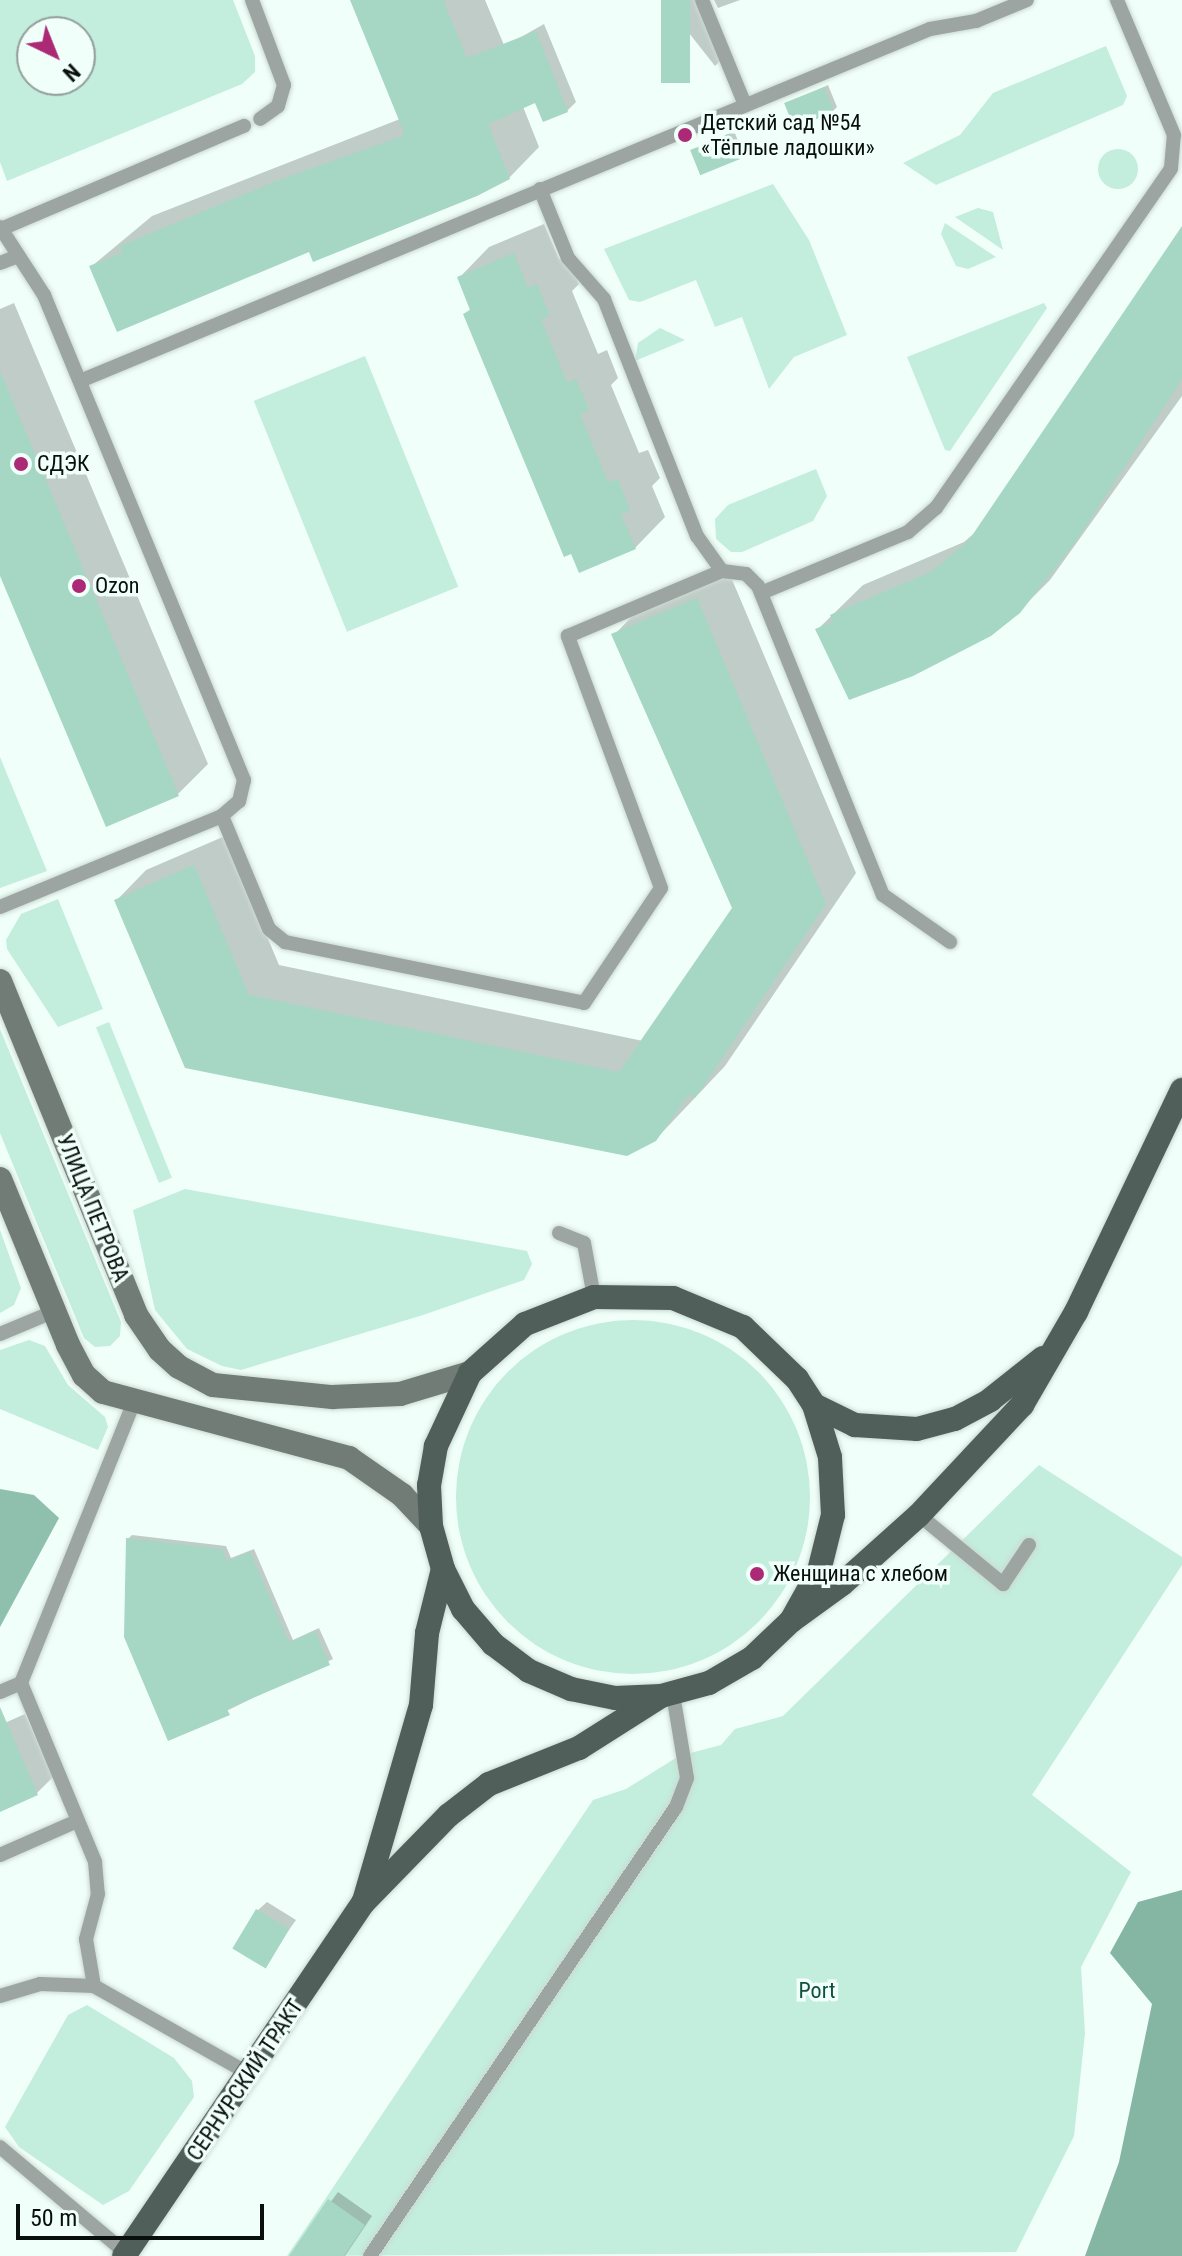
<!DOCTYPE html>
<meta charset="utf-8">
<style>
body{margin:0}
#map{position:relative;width:1182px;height:2256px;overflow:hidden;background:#f0fff9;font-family:"Roboto Condensed",sans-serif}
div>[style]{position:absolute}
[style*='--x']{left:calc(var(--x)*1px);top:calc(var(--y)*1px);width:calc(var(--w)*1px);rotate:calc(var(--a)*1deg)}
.green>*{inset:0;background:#c3eddd;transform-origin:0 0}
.round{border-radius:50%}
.forest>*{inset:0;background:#8fc0ae}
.water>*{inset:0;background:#85b5a3}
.shadow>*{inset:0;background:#0003}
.building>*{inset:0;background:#a5d7c4;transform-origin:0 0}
.roads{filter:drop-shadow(0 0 2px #cbd9d3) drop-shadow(0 0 2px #cbd9d3)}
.lane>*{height:14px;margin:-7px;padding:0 7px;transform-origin:7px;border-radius:7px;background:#9da5a2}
.secondary>*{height:24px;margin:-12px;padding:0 12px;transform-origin:12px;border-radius:12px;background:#717c77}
.primary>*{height:24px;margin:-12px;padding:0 12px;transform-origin:12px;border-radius:12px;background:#515f5a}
.dots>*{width:22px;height:22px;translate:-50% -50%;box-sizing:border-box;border:4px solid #f0fff9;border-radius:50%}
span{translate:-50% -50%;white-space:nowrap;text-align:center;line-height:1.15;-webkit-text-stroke:7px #f0fff9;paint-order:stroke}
.poi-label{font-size:22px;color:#080f0c}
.left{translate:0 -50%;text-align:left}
.street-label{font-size:22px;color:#080f0c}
.park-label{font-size:22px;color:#0f503f}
.north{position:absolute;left:16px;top:16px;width:80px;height:80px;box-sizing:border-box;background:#f0fff9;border:2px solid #939f9a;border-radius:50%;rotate:137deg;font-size:22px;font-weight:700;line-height:32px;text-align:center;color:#080f0c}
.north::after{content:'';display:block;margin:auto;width:28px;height:36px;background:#ac2975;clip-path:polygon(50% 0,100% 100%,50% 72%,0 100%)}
.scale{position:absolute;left:16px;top:2204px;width:248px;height:36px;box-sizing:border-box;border:4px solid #080f0c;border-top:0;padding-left:10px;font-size:24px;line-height:28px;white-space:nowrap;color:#080f0c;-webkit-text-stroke:6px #f0fff9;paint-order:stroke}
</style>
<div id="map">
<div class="green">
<div style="clip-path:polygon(evenodd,0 0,233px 0,255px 56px,255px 72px,242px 84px,7px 181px,0 162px,0 0,32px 32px,80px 32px,80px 80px,32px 80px,32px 32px)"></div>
<div style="clip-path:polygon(1106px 46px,1127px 96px,1123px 105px,936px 185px,903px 163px,960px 135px,993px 93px)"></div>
<div class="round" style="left:1098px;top:149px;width:40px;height:40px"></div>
<div style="clip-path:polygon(773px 184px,809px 240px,847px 335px,794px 357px,769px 389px,742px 317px,715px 327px,696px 280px,640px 302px,629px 300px,604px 249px)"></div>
<div style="clip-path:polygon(978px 208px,993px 212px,1003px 250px,955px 217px)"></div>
<div style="clip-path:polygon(945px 223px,996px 257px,968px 269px,956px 266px,941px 234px)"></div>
<div style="clip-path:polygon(1044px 303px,1047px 308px,950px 451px,945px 450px,907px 357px)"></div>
<div style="clip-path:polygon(660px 328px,685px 340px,635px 361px,638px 343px)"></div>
<div style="left:365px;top:356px;width:249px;height:120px;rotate:68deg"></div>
<div style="clip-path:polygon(816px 469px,827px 496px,813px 521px,742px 552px,731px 552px,716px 539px,715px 519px,728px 505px)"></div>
<div style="clip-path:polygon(0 757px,47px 871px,0 888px)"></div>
<div style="clip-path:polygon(58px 899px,103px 1009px,58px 1027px,7px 949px,6px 940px,21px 914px)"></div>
<div style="left:109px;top:1022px;width:168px;height:14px;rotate:68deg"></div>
<div style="clip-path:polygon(0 1029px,121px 1322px,120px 1336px,110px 1346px,95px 1347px,84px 1338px,0 1133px)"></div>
<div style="clip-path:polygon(185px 1189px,527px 1251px,532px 1264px,524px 1280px,423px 1315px,241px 1370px,222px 1366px,187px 1349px,155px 1310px,133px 1210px)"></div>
<div style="clip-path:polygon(0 1230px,21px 1288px,14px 1305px,0 1313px)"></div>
<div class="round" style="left:456px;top:1320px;width:354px;height:354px"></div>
<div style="clip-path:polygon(29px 1340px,45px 1346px,68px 1385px,105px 1417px,108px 1427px,98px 1450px,0 1409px,0 1350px)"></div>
<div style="clip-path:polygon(1039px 1465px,1182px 1557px,1182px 1565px,1032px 1795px,1131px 1872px,1081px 1967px,1085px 2033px,1074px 2136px,1016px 2252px,287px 2256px,593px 1800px,626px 1789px,679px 1756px,721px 1745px,735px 1729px,783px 1716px)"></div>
<div style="clip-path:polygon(87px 2005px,174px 2058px,192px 2081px,194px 2097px,129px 2191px,103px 2205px,19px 2147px,5px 2127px,68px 2015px)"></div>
</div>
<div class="forest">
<div style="clip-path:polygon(0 1489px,34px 1495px,59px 1518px,0 1627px)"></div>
</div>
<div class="water">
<div style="clip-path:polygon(1182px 1890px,1182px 2256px,1085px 2256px,1119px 2162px,1152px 2004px,1110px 1953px,1138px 1902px)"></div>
</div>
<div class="shadow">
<div style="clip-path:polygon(352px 0,485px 0,523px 90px,518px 94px,539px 147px,509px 178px,310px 249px,92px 266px,152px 216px,400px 119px)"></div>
<div style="clip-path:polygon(663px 0,705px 0,723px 58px,715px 66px)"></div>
<div style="clip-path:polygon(714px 0,740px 0,718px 8px)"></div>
<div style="clip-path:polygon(544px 24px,576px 102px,567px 111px,514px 41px)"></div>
<div style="clip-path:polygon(828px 85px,837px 107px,833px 111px,787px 104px)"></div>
<div style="clip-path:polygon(734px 131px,743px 153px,739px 157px,693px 150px)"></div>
<div style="clip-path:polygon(544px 224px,559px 259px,568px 255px,579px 284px,572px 291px,598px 354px,607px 350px,618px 378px,611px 385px,639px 453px,648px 450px,660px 478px,652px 486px,665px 517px,635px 548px,465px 314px,472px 308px,459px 278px,489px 247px)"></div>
<div style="clip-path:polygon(1182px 230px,1182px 396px,1050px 580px,1019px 611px,818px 629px,863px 585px,964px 542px,978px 530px)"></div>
<div style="clip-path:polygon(14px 303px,208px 764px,178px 794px,0 571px,0 309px)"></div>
<div style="clip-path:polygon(728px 570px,856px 873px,725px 1066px,655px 1140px,186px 1066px,116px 901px,146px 870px,225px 836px,279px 965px,643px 1041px,734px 908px,614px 635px,644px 604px)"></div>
<div style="clip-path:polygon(132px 1535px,226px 1546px,231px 1558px,254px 1549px,293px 1640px,319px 1628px,333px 1659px,169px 1739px,128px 1539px)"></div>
<div style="clip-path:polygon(25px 1714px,53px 1777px,37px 1793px,0 1809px,0 1725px)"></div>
<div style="clip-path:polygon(267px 1902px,296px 1920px,264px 1965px,258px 1910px)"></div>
<div style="clip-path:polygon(338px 2192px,372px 2216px,345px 2256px,291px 2256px)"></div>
</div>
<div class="building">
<div style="clip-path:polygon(350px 0,443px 0,467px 58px,536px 31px,568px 112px,543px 122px,535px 103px,488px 124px,510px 179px,477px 196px,313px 262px,309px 252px,117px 332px,89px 266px,122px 253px,120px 246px,279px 180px,405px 135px)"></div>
<div style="left:661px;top:0;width:29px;height:83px"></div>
<div style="left:824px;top:87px;width:27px;height:43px;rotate:68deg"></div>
<div style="left:730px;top:134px;width:27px;height:43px;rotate:68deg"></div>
<div style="clip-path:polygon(1182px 226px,1182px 379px,1076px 541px,1020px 613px,991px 636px,913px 676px,849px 700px,815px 629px,833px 622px,830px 615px,931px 572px,969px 540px)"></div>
<div style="clip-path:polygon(514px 253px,528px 288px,537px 284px,550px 316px,541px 319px,567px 383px,576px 379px,589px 410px,580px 414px,608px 482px,618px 479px,630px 510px,621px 514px,636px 549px,579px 573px,571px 554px,564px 557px,463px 314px,470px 310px,457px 277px)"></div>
<div style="clip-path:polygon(0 371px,179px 796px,106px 827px,0 576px)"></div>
<div style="clip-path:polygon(697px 598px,826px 904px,695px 1098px,689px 1094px,656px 1141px,627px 1156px,185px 1068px,114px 900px,194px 865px,249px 995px,619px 1072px,732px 908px,611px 634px)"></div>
<div style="clip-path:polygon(126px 1538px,222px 1549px,227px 1561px,250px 1552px,289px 1642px,315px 1631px,330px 1665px,227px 1709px,230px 1715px,168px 1741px,124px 1637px)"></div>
<div style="clip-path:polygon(0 1707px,38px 1795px,0 1812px)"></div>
<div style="left:256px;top:1909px;width:39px;height:46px;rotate:31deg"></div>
<div style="clip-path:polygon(328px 2199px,365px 2225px,344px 2256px,289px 2256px)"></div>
</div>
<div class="roads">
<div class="lane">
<div style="--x:252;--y:0;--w:91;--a:69.4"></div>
<div style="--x:284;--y:85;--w:22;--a:106"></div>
<div style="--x:278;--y:106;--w:22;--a:144"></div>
<div style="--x:702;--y:0;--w:113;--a:67.7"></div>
<div style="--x:540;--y:189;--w:74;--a:67.9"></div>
<div style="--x:568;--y:258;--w:55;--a:48.7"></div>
<div style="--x:604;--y:299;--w:255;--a:68.6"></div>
<div style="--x:697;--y:536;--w:43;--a:54.5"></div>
<div style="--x:722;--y:571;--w:24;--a:7"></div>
<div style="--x:746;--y:574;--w:17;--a:45"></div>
<div style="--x:758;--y:586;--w:333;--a:68"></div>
<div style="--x:883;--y:895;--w:82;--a:35"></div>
<div style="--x:0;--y:227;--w:81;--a:57.1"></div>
<div style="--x:44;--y:295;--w:525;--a:67.59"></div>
<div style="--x:244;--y:780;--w:22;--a:103"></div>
<div style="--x:239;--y:801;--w:23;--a:139"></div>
<div style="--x:1;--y:229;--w:264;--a:-23"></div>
<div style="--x:0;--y:263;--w:17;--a:-21"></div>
<div style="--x:80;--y:381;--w:920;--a:-22.5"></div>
<div style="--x:930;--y:29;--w:47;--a:-9.9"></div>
<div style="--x:976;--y:21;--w:55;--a:-22.4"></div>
<div style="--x:761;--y:593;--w:159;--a:-22.5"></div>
<div style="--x:908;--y:532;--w:37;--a:-41"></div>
<div style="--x:936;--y:508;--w:413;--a:-55.3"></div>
<div style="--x:1171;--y:168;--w:33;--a:-85"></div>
<div style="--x:1174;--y:135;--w:147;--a:-112.9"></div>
<div style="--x:0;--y:907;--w:240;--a:-22.3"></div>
<div style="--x:222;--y:816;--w:122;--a:67.4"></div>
<div style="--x:269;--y:929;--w:21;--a:39"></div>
<div style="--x:285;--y:942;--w:305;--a:11.5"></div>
<div style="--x:584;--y:1003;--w:138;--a:-56.2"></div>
<div style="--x:661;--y:888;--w:269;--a:-110.3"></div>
<div style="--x:568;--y:636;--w:167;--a:-22.9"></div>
<div style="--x:559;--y:1233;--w:27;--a:22"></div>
<div style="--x:584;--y:1243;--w:55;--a:79.5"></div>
<div style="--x:0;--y:1334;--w:60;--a:-22.7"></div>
<div style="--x:919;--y:1515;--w:109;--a:39.4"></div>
<div style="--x:1003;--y:1584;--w:47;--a:-56.3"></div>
<div style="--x:21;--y:1683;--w:194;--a:67.5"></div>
<div style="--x:95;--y:1862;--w:32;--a:85"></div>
<div style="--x:98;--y:1894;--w:47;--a:104.9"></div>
<div style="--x:86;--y:1939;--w:48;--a:80.3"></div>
<div style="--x:0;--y:1692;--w:23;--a:-23"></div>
<div style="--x:21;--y:1683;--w:301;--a:-68.1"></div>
<div style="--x:0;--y:1855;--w:84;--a:-23.8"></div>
<div style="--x:0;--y:1996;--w:42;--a:-16.7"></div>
<div style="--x:40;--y:1984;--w:54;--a:2.1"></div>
<div style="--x:94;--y:1986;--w:180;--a:29.5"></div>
<div style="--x:0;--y:2147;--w:165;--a:40.1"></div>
<div style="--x:370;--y:2256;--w:543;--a:-55.73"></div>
<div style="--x:676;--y:1807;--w:31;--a:-69"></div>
<div style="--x:687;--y:1778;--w:85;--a:-99.5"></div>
</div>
<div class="secondary">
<div style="--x:0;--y:981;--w:361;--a:67.8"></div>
<div style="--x:136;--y:1315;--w:42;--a:55.6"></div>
<div style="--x:160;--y:1350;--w:25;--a:42"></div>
<div style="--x:179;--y:1367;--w:38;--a:28"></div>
<div style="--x:213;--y:1385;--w:120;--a:5.8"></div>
<div style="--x:332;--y:1397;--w:68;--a:-2.5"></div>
<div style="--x:400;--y:1394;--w:73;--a:-16.7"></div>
<div style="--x:0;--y:1179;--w:179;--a:67.7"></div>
<div style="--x:68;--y:1345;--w:34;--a:62"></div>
<div style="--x:84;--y:1375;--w:25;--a:42"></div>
<div style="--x:103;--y:1392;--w:255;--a:15"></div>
<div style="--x:349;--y:1458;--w:65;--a:34.9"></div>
<div style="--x:402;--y:1495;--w:42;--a:46.9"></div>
</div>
<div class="primary">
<div style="--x:814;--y:1405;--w:46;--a:26"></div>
<div style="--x:855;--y:1425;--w:62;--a:3.7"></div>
<div style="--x:917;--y:1429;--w:39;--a:-15"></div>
<div style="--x:955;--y:1419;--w:40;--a:-28"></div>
<div style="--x:990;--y:1400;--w:68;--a:-38.4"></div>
<div style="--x:791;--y:1621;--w:57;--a:-60.8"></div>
<div style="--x:819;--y:1571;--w:58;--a:-76"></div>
<div style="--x:833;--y:1515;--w:58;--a:-93"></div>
<div style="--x:830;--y:1457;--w:54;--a:-107.1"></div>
<div style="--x:814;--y:1405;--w:31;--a:-123"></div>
<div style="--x:797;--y:1379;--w:75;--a:-136.1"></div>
<div style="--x:743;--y:1327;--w:76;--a:-157.5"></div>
<div style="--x:673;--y:1298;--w:79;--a:-179.3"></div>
<div style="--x:594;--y:1297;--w:74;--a:158.6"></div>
<div style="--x:525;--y:1324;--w:74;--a:138.3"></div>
<div style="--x:470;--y:1373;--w:81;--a:115"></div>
<div style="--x:436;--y:1446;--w:40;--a:100"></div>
<div style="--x:429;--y:1485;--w:41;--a:87.2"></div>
<div style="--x:431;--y:1526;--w:45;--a:74.4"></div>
<div style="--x:443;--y:1569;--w:45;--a:63.4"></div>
<div style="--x:463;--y:1609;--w:46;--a:49.4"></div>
<div style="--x:493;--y:1644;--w:45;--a:36.9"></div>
<div style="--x:529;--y:1671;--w:46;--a:23.2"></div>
<div style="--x:571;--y:1689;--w:45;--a:11.6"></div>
<div style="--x:615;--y:1698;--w:46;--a:-2.5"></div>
<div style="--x:661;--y:1696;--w:50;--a:-15.2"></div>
<div style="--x:709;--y:1683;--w:50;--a:-30.2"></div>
<div style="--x:752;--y:1658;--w:54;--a:-43.5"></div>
<div style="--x:791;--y:1621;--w:63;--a:-36"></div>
<div style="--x:842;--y:1584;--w:103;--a:-41.9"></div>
<div style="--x:919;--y:1515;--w:151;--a:-46.9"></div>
<div style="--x:1022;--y:1405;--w:108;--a:-59.9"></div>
<div style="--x:1076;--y:1312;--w:246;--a:-64.5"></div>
<div style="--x:364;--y:1901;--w:204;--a:-73.8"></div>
<div style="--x:421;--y:1705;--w:72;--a:-85.2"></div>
<div style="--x:427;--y:1633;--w:66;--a:-76"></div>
<div style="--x:124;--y:2256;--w:426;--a:-55.9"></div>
<div style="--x:363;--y:1903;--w:123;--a:-45.7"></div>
<div style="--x:449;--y:1815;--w:51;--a:-37.8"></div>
<div style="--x:489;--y:1784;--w:97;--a:-21.8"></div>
<div style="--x:579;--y:1748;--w:97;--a:-32.4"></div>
</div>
</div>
<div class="dots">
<div style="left:685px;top:135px;background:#ac2975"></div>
<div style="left:21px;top:464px;background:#ac2975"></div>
<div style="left:79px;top:586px;background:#ac2975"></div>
<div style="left:757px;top:1574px;background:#ac2975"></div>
</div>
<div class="poi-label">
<span class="left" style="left:701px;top:135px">Детский сад №54<br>«Тёплые ладошки»</span>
<span class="left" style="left:37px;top:464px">СДЭК</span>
<span class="left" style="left:95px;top:586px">Ozon</span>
<span class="left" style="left:773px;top:1574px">Женщина с хлебом</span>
</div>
<div class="street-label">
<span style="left:93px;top:1208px;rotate:68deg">УЛИЦА ПЕТРОВА</span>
<span style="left:245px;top:2080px;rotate:-56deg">СЕРНУРСКИЙ ТРАКТ</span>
</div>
<div class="park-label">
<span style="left:817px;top:1991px">Port</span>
</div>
<div class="north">N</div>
<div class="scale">50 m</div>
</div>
